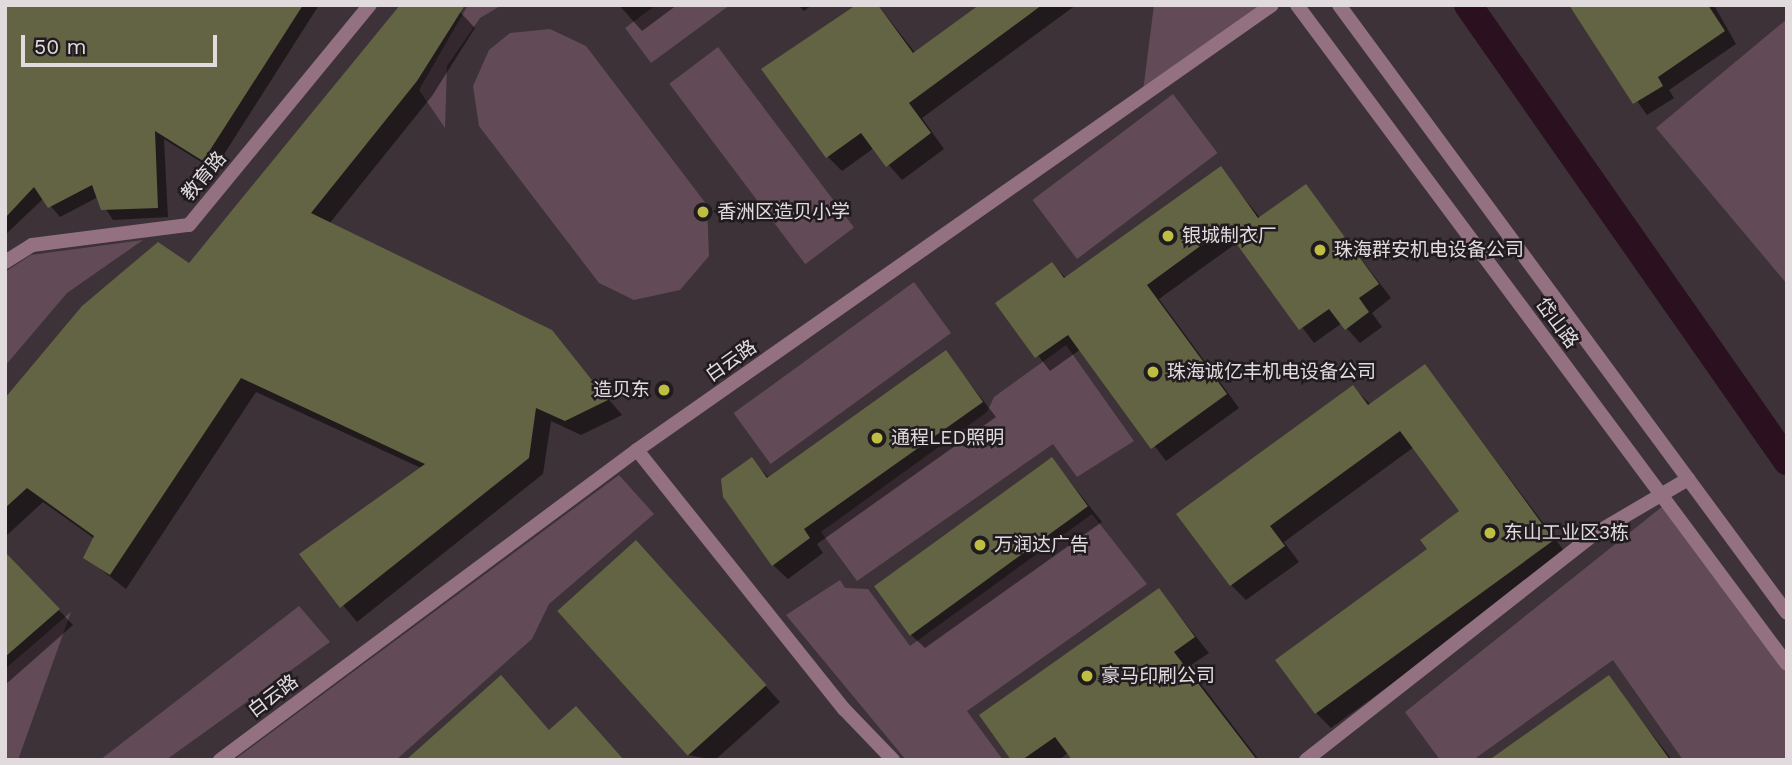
<!DOCTYPE html>
<meta charset="utf-8">
<style>
body{margin:0}
#map{position:relative;width:1792px;height:765px;overflow:hidden;background:#3c3237;font-family:"Work Sans","Noto Sans SC",sans-serif}
div>[style]{position:absolute}
[style*='--x']{left:calc(var(--x)*1px);top:calc(var(--y)*1px);width:calc(var(--w)*1px);rotate:calc(var(--a)*1deg)}
.green>*{inset:0;background:#624b56;transform-origin:0 0}
.shadow>*{inset:0;background:#0007}
.canal>*{height:28px;margin:-14px;padding:0 14px;transform-origin:14px;border-radius:14px;background:#2b111f}
.building>*{inset:0;background:#636443;transform-origin:0 0}
.minor>*{height:14px;margin:-7px;padding:0 7px;transform-origin:7px;border-radius:7px;background:#937181}
.tertiary>*{height:14px;margin:-7px;padding:0 7px;transform-origin:7px;border-radius:7px;background:#937181}
.dots>*{width:19px;height:19px;translate:-50% -50%;box-sizing:border-box;border:4px solid #201b1e;border-radius:50%}
span{translate:-50% -50%;white-space:nowrap;text-align:center;line-height:1.15;-webkit-text-stroke:5px #201b1e;paint-order:stroke}
.street-label{font-size:19px;color:#e2dbde}
.poi-label{font-size:19px;color:#e2dbde}
.left{translate:0 -50%;text-align:left}
.right{translate:-100% -50%;text-align:right}
.frame{position:absolute;inset:0;border:7px solid #e2dbde;pointer-events:none}
.scale{position:absolute;left:21px;top:35px;width:196px;height:32px;box-sizing:border-box;border:4px solid #e2dbde;border-top:0;padding-left:9px;font-size:21px;line-height:24px;white-space:nowrap;color:#e2dbde;-webkit-text-stroke:5px #201b1e;paint-order:stroke}
</style>
<div id="map">
<div class="green">
<div style="clip-path:polygon(468px 5px,502px 5px,480px 18px,447px 66px,445px 128px,419px 90px)"></div>
<div style="clip-path:polygon(656px 5px,730px 5px,651px 63px,625px 28px)"></div>
<div style="clip-path:polygon(1154px 5px,1264px 5px,1143px 91px)"></div>
<div style="clip-path:polygon(1787px 19px,1787px 284px,1656px 128px)"></div>
<div style="clip-path:polygon(550px 29px,586px 46px,707px 205px,709px 256px,680px 290px,634px 300px,599px 283px,479px 126px,473px 86px,489px 50px,510px 33px)"></div>
<div style="left:718px;top:47px;width:226px;height:61px;rotate:53deg"></div>
<div style="left:1173px;top:94px;width:74px;height:176px;rotate:53deg"></div>
<div style="clip-path:polygon(143px 240px,67px 293px,5px 366px,5px 272px,31px 255px)"></div>
<div style="left:914px;top:282px;width:63px;height:223px;rotate:54deg"></div>
<div style="clip-path:polygon(1066px 345px,1134px 441px,1077px 477px,1053px 444px,857px 581px,821px 532px,987px 412px,994px 397px)"></div>
<div style="clip-path:polygon(619px 475px,654px 514px,549px 604px,532px 639px,396px 760px,234px 760px)"></div>
<div style="clip-path:polygon(1663px 506px,1787px 667px,1787px 760px,1683px 760px,1613px 660px,1473px 760px,1440px 760px,1405px 712px)"></div>
<div style="clip-path:polygon(1092px 514px,1147px 584px,967px 711px,1003px 760px,906px 760px,786px 615px,840px 580px,845px 588px,868px 589px,910px 646px)"></div>
<div style="clip-path:polygon(299px 606px,330px 642px,166px 760px,100px 760px)"></div>
<div style="clip-path:polygon(71px 612px,18px 760px,5px 760px,5px 669px)"></div>
</div>
<div class="shadow">
<div style="clip-path:polygon(5px 5px,319px 5px,214px 170px,164px 139px,168px 217px,113px 220px,98px 197px,60px 217px,44px 198px,5px 235px)"></div>
<div style="clip-path:polygon(619px 5px,677px 5px,642px 31px)"></div>
<div style="clip-path:polygon(798px 5px,812px 5px,804px 11px)"></div>
<div style="clip-path:polygon(878px 5px,916px 54px,982px 5px,1076px 5px,922px 118px,944px 149px,902px 180px,874px 148px,842px 171px,828px 157px)"></div>
<div style="clip-path:polygon(1569px 5px,1714px 5px,1736px 44px,1669px 90px,1674px 98px,1647px 115px)"></div>
<div style="clip-path:polygon(460px 12px,475px 28px,432px 96px,329px 224px,551px 331px,622px 415px,581px 435px,551px 421px,543px 474px,357px 622px,301px 555px,421px 468px,256px 392px,126px 589px,85px 557px,95px 539px,43px 502px,5px 537px,5px 401px,190px 265px)"></div>
<div style="clip-path:polygon(1220px 168px,1261px 219px,1306px 187px,1391px 298px,1372px 313px,1382px 327px,1360px 343px,1342px 323px,1314px 343px,1238px 242px,1159px 299px,1239px 408px,1166px 461px,1081px 349px,1050px 371px,998px 303px,1052px 264px,1066px 278px)"></div>
<div style="clip-path:polygon(946px 353px,996px 417px,817px 544px,823px 553px,788px 579px,773px 565px,752px 459px,769px 478px)"></div>
<div style="clip-path:polygon(1425px 366px,1568px 556px,1331px 728px,1316px 713px,1462px 512px,1414px 447px,1284px 542px,1299px 562px,1246px 600px,1231px 585px,1353px 387px,1371px 405px)"></div>
<div style="clip-path:polygon(1052px 459px,1102px 522px,925px 648px,909px 633px)"></div>
<div style="clip-path:polygon(5px 554px,73px 625px,5px 685px)"></div>
<div style="clip-path:polygon(651px 558px,780px 702px,715px 760px,688px 755px)"></div>
<div style="clip-path:polygon(1159px 590px,1209px 653px,1188px 667px,1259px 760px,1075px 760px,1069px 752px,1059px 760px,1013px 760px)"></div>
<div style="clip-path:polygon(1608px 677px,1672px 760px,1492px 760px)"></div>
</div>
<div class="canal">
<div style="--x:1468;--y:5;--w:557;--a:55.02"></div>
</div>
<div class="building">
<div style="clip-path:polygon(5px 5px,303px 5px,203px 161px,155px 131px,158px 208px,101px 210px,92px 185px,48px 208px,34px 187px,5px 218px)"></div>
<div style="clip-path:polygon(400px 5px,465px 5px,417px 81px,311px 213px,552px 330px,608px 400px,565px 421px,536px 408px,529px 458px,340px 608px,299px 554px,425px 464px,241px 378px,110px 575px,83px 558px,94px 536px,27px 488px,5px 508px,5px 398px,82px 306px,158px 242px,189px 263px)"></div>
<div style="clip-path:polygon(856px 5px,878px 5px,913px 53px,979px 5px,1042px 5px,909px 103px,931px 133px,886px 167px,861px 133px,826px 158px,761px 69px)"></div>
<div style="clip-path:polygon(1569px 5px,1708px 5px,1725px 31px,1658px 77px,1663px 86px,1633px 104px)"></div>
<div style="clip-path:polygon(1221px 166px,1258px 218px,1306px 184px,1379px 284px,1359px 298px,1369px 312px,1345px 330px,1329px 309px,1299px 330px,1225px 228px,1147px 285px,1227px 394px,1151px 449px,1068px 335px,1035px 358px,995px 303px,1052px 262px,1064px 278px)"></div>
<div style="clip-path:polygon(946px 350px,983px 402px,804px 529px,810px 538px,772px 566px,723px 497px,721px 479px,752px 457px,767px 478px)"></div>
<div style="clip-path:polygon(1425px 364px,1554px 540px,1315px 714px,1275px 660px,1427px 549px,1420px 540px,1459px 511px,1400px 431px,1270px 526px,1285px 546px,1230px 586px,1176px 514px,1353px 385px,1368px 405px)"></div>
<div style="left:1052px;top:457px;width:61px;height:220px;rotate:54deg"></div>
<div style="left:636px;top:540px;width:195px;height:106px;rotate:48deg"></div>
<div style="clip-path:polygon(5px 552px,60px 609px,5px 657px)"></div>
<div style="clip-path:polygon(1159px 588px,1195px 637px,1174px 652px,1257px 760px,1072px 760px,1055px 737px,1022px 760px,1011px 760px,979px 715px)"></div>
<div style="clip-path:polygon(501px 675px,549px 730px,576px 706px,624px 760px,406px 760px)"></div>
<div style="clip-path:polygon(1609px 675px,1670px 760px,1489px 760px)"></div>
</div>
<div class="minor">
<div style="--x:5;--y:262;--w:32;--a:-32"></div>
<div style="--x:32;--y:245;--w:158;--a:-7.3"></div>
<div style="--x:189;--y:225;--w:285;--a:-50.6"></div>
<div style="--x:637;--y:450;--w:332;--a:51.4"></div>
<div style="--x:844;--y:709;--w:71;--a:46.1"></div>
<div style="--x:1306;--y:760;--w:368;--a:-38.1"></div>
<div style="--x:1596;--y:533;--w:107;--a:-30.4"></div>
</div>
<div class="tertiary">
<div style="--x:1297;--y:5;--w:821;--a:53.37"></div>
<div style="--x:1339;--y:5;--w:755;--a:53.62"></div>
<div style="--x:220;--y:760;--w:520;--a:-36.63"></div>
<div style="--x:637;--y:450;--w:775;--a:-35.02"></div>
</div>
<div class="dots">
<div style="left:703px;top:212px;background:#bebe42"></div>
<div style="left:1168px;top:236px;background:#bebe42"></div>
<div style="left:1320px;top:250px;background:#bebe42"></div>
<div style="left:1153px;top:372px;background:#bebe42"></div>
<div style="left:664px;top:390px;background:#bebe42"></div>
<div style="left:877px;top:438px;background:#bebe42"></div>
<div style="left:1490px;top:533px;background:#bebe42"></div>
<div style="left:980px;top:545px;background:#bebe42"></div>
<div style="left:1087px;top:676px;background:#bebe42"></div>
</div>
<div class="street-label">
<span style="left:204px;top:176px;rotate:-50deg">教育路</span>
<span style="left:1557px;top:323px;rotate:53deg">岱山路</span>
<span style="left:731px;top:361px;rotate:-35deg">白云路</span>
<span style="left:273px;top:696px;rotate:-37deg">白云路</span>
</div>
<div class="poi-label">
<span class="left" style="left:717px;top:212px">香洲区造贝小学</span>
<span class="left" style="left:1182px;top:236px">银城制衣厂</span>
<span class="left" style="left:1334px;top:250px">珠海群安机电设备公司</span>
<span class="left" style="left:1167px;top:372px">珠海诚亿丰机电设备公司</span>
<span class="right" style="left:650px;top:390px">造贝东</span>
<span class="left" style="left:891px;top:438px">通程LED照明</span>
<span class="left" style="left:1504px;top:533px">东山工业区3栋</span>
<span class="left" style="left:994px;top:545px">万润达广告</span>
<span class="left" style="left:1101px;top:676px">豪马印刷公司</span>
</div>
<div class="frame"></div>
<div class="scale">50 m</div>
</div>
